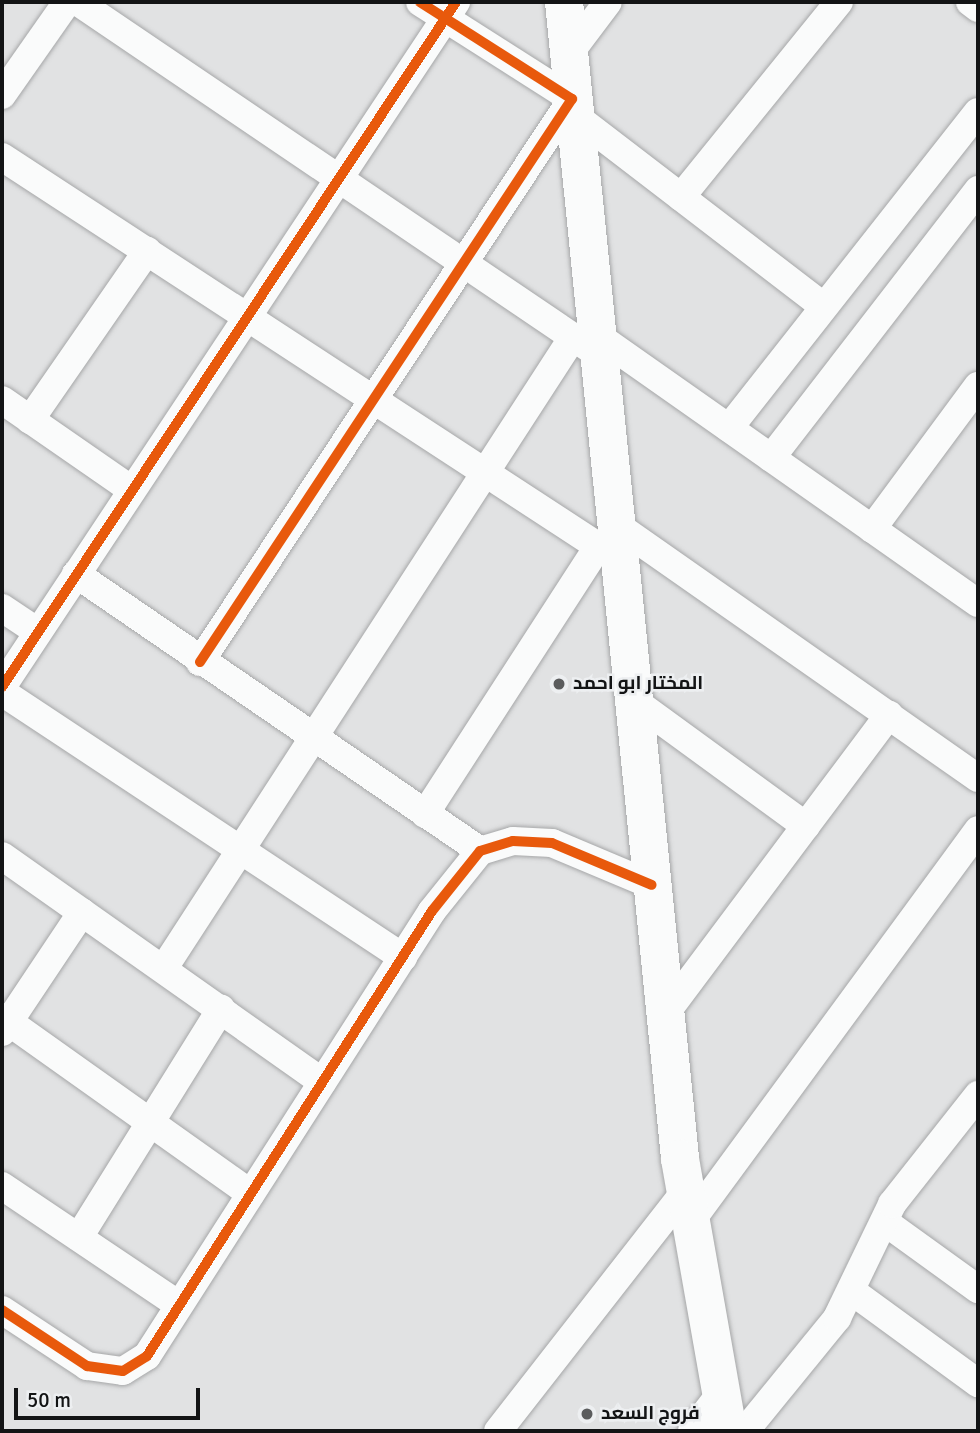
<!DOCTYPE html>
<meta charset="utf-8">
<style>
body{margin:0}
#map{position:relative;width:980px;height:1433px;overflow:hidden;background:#e1e2e3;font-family:Signika,Cairo,sans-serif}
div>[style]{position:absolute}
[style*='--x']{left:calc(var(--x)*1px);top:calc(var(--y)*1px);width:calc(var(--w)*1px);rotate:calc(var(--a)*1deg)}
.roads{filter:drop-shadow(0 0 2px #a6a7a8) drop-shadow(0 0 2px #a6a7a8)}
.street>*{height:28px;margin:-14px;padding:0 14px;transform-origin:14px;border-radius:14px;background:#fafbfb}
.secondary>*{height:38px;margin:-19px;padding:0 19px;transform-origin:19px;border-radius:19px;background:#fafbfb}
.cycleway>*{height:10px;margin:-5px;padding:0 5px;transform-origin:5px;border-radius:5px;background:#e8590c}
.dots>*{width:19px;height:19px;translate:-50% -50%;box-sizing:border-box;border:4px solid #edeff1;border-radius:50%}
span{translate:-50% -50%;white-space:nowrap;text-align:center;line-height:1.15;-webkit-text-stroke:5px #edeff1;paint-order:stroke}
.poi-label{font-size:19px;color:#131415;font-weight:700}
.left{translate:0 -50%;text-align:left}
.frame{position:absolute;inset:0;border:4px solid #131415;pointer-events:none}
.scale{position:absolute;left:14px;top:1388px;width:186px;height:32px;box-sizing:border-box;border:4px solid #131415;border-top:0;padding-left:9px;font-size:21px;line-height:24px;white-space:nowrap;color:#131415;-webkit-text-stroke:5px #edeff1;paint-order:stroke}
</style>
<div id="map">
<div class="roads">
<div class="street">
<div style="--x:78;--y:2;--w:617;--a:34.1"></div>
<div style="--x:970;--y:2;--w:10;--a:37"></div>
<div style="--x:568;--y:55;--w:66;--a:-53"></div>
<div style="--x:2;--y:95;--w:113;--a:-55"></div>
<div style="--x:574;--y:115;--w:312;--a:37.5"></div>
<div style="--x:2;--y:157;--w:737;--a:33.15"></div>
<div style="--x:681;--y:197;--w:251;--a:-51"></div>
<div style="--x:595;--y:334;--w:468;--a:35.1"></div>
<div style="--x:2;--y:400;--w:158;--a:34.7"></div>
<div style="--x:30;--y:420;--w:206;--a:-55.3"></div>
<div style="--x:729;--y:428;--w:402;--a:-51.8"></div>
<div style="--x:771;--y:458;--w:339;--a:-52.3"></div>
<div style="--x:615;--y:524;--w:443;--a:35"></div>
<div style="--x:872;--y:529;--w:178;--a:-53.5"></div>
<div style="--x:76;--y:574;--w:490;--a:34.4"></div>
<div style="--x:2;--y:608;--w:43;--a:33.7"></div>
<div style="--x:200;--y:662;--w:675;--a:-56.55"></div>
<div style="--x:572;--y:99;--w:180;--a:-147.5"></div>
<div style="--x:2;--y:687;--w:822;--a:-56.46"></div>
<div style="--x:2;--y:692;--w:481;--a:33.5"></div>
<div style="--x:633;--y:700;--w:214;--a:36.1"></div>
<div style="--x:425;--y:814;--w:318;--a:-57.1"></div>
<div style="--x:2;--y:856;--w:392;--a:35.2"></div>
<div style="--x:164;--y:968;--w:752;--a:-57.05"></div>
<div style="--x:665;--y:1014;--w:374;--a:-53.2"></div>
<div style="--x:2;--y:1017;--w:305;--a:35.4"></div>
<div style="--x:2;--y:1032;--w:144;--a:-56.3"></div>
<div style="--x:2;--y:1186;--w:213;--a:33.9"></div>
<div style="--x:691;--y:1221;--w:485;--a:-53.7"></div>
<div style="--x:885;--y:1222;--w:115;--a:35.8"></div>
<div style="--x:79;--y:1237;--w:269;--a:-58.1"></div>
<div style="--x:853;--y:1292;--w:155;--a:36.1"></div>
<div style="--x:2;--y:1310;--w:102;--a:33.4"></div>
<div style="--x:87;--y:1366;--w:36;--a:8"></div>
<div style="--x:123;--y:1371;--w:28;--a:-32"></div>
<div style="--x:147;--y:1356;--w:528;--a:-57.36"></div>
<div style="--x:432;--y:911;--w:77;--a:-51.3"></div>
<div style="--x:480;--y:851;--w:34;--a:-17"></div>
<div style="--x:513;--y:841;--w:39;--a:3"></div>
<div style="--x:552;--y:843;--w:108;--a:22.8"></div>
<div style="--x:498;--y:1431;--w:303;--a:-52"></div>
<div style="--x:692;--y:1431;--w:48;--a:-52.7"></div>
<div style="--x:745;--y:1431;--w:146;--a:-50.8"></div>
<div style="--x:837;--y:1318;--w:127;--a:-64.2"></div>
<div style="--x:892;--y:1204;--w:139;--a:-51.7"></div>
</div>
<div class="secondary">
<div style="--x:564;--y:2;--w:1163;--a:84.27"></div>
<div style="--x:680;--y:1159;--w:276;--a:80"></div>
</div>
</div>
<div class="cycleway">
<div style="--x:200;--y:662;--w:675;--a:-56.55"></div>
<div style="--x:572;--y:99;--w:180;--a:-147.5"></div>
<div style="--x:2;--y:687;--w:822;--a:-56.46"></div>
<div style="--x:2;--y:1310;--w:102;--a:33.4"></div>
<div style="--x:87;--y:1366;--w:36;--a:8"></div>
<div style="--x:123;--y:1371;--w:28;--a:-32"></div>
<div style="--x:147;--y:1356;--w:528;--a:-57.36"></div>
<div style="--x:432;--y:911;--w:77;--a:-51.3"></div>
<div style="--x:480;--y:851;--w:34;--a:-17"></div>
<div style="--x:513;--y:841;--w:39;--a:3"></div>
<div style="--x:552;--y:843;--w:108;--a:22.8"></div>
</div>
<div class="dots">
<div style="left:559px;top:684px;background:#5b5c5d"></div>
<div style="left:587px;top:1414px;background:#5b5c5d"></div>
</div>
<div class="poi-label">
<span class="left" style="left:573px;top:684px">المختار ابو احمد</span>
<span class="left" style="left:601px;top:1414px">فروج السعد</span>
</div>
<div class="frame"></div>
<div class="scale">50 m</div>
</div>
